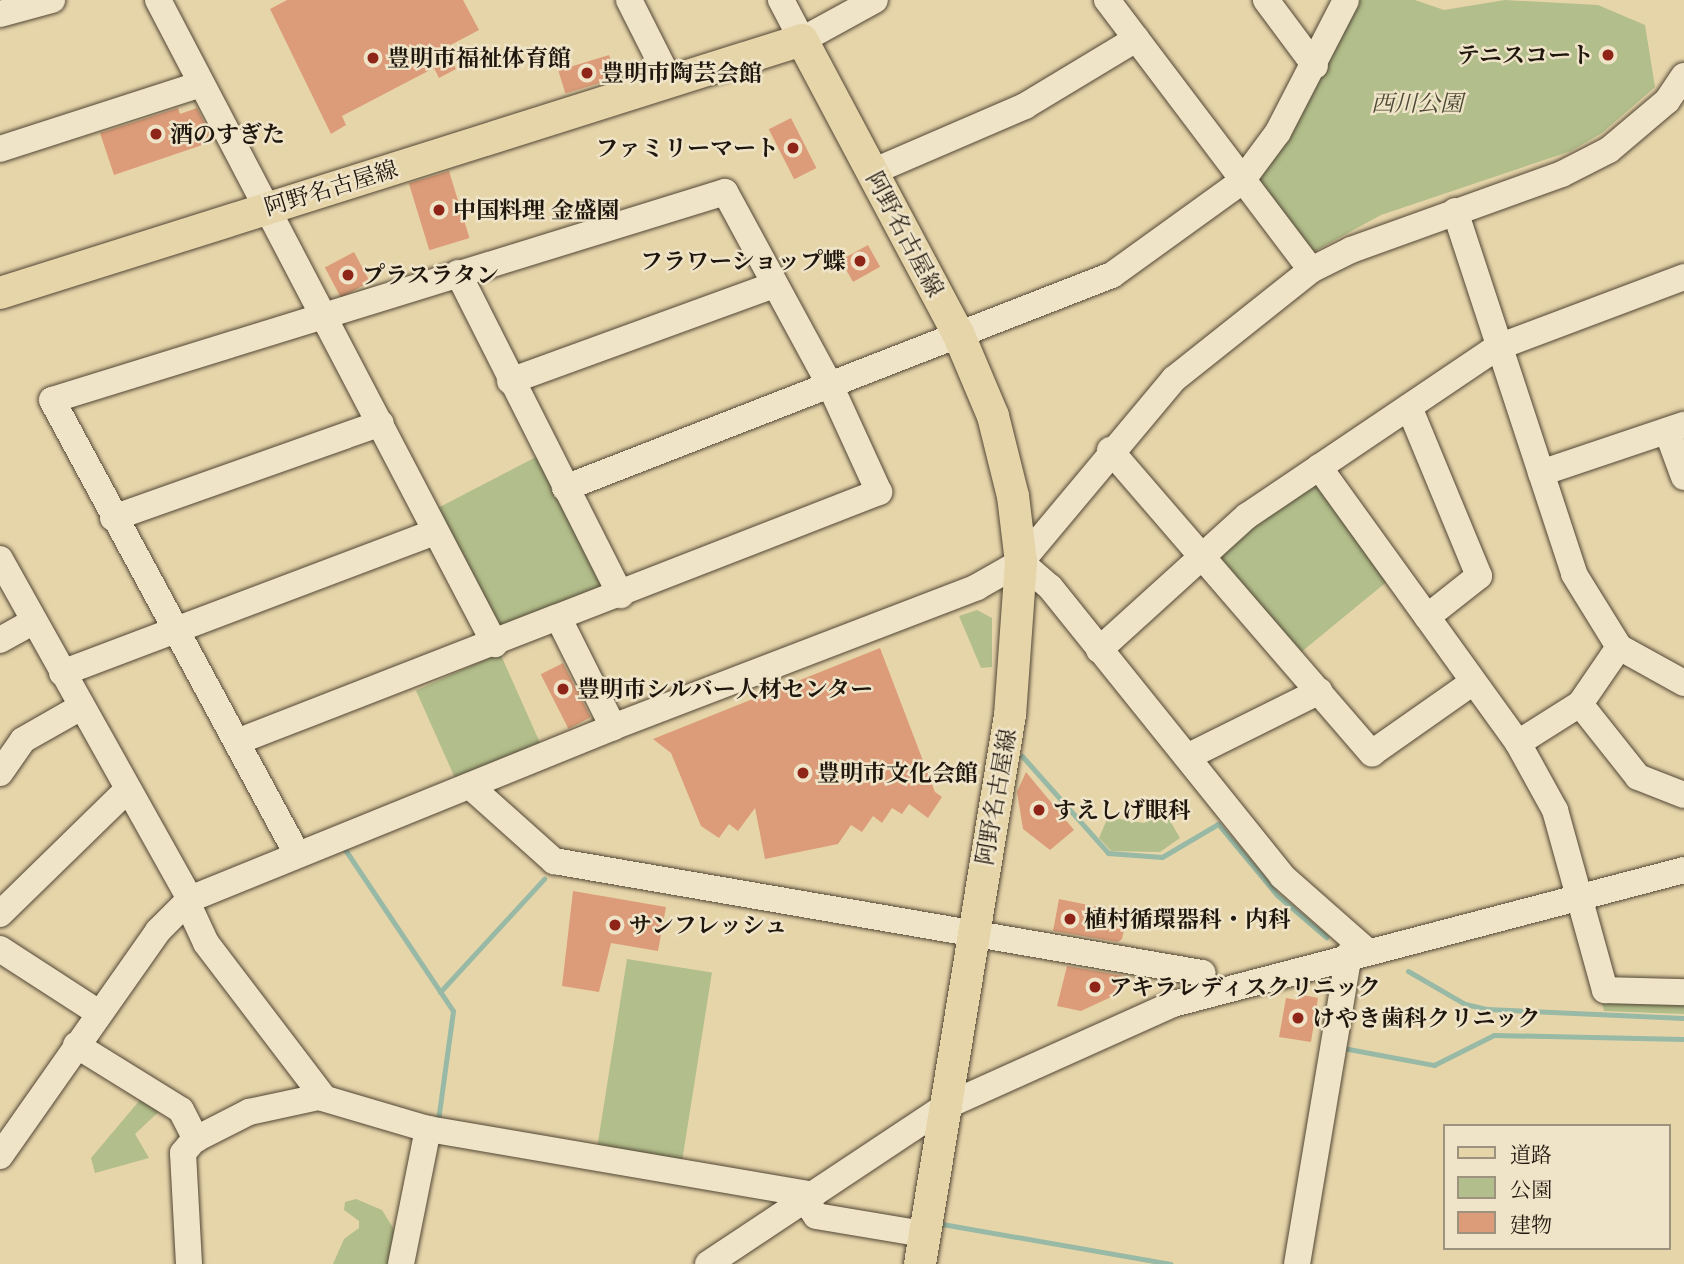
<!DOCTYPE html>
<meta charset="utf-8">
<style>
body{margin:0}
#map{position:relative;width:1684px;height:1264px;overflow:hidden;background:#e7d5aa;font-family:"Libre Caslon Text","Noto Serif JP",serif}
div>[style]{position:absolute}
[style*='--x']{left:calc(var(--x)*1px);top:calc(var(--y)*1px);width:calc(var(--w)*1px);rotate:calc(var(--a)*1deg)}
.green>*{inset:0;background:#b2be8b;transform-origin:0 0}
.stream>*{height:5px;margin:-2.5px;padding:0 2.5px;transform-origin:2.5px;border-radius:2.5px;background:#97b9a5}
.building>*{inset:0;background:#dc9c79;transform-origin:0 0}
.roads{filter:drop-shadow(0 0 2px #514635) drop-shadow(0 0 2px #514635)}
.minor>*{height:26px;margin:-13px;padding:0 13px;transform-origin:13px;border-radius:13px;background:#efe4c8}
.major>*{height:32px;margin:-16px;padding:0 16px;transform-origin:16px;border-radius:16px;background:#e7d5aa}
.dots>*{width:19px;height:19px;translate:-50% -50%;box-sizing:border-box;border:4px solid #efe4c8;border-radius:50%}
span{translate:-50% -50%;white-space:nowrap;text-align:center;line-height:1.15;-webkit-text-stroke:5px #efe4c8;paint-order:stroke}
.poi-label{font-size:23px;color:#1f160e;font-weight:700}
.right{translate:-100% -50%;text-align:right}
.left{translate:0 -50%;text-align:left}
.park-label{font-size:23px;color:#4b4834;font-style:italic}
.street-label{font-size:23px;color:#1f160e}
.legend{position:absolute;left:1443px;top:1124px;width:228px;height:126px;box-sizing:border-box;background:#efe4c8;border:2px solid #9c927e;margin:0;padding:9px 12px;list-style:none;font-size:21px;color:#1f160e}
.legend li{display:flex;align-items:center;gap:14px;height:35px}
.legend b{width:35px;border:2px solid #9c927e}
</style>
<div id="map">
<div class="green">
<div style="clip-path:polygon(1354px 0,1415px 0,1444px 10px,1505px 0,1598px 5px,1645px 25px,1655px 87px,1602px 133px,1571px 151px,1381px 215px,1315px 251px,1305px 247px,1257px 179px)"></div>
<div style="clip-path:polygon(540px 455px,608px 582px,601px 590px,503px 629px,494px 625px,434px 510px)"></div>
<div style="clip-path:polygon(1310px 482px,1321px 483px,1389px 580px,1300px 653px,1222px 560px,1222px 548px)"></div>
<div style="clip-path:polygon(977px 610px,992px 618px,992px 667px,981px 668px,959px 616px)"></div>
<div style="left:500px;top:653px;width:103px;height:92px;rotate:66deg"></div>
<div style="clip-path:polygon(1166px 814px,1180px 838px,1160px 852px,1111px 851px,1099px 838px,1108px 817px,1144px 823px)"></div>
<div style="left:627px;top:959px;width:86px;height:197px;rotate:9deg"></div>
<div style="clip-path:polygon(1600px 996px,1684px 997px,1684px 1014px,1604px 1011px)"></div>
<div style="clip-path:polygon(145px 1094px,166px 1105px,135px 1134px,149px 1158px,95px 1173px,91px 1158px)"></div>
<div style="clip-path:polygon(356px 1199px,382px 1210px,395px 1231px,392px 1264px,333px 1264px,344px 1239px,359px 1228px,359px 1221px,344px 1210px,345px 1202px)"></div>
</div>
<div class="stream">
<div style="--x:1022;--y:756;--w:130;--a:48.4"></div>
<div style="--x:1108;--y:853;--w:54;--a:4.2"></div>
<div style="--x:1162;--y:857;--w:65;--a:-30.5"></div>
<div style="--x:1218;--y:824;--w:92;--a:50.3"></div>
<div style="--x:1277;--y:895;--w:65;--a:40.6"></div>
<div style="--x:344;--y:848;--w:196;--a:56.2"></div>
<div style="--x:453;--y:1011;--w:111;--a:97.8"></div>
<div style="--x:1408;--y:971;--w:66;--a:30.1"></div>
<div style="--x:1465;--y:1004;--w:23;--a:13"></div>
<div style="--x:1487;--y:1009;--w:197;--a:2.6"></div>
<div style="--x:440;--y:992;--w:154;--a:-47.4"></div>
<div style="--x:1343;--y:1048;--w:93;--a:10.6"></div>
<div style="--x:1434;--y:1065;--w:67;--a:-26.6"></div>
<div style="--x:1494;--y:1035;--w:190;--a:1.2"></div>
<div style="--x:942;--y:1224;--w:232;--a:9.9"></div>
</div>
<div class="building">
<div style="clip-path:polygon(287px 0,463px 0,479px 30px,445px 48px,456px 69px,439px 78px,434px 68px,342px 116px,346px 125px,331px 134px,270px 9px)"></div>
<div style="left:609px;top:55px;width:24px;height:53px;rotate:73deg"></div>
<div style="clip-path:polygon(178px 108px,180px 114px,197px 108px,214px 141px,114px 175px,100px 133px)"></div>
<div style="left:791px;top:118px;width:56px;height:25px;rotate:63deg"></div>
<div style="left:449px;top:171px;width:70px;height:42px;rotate:73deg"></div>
<div style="left:868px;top:245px;width:25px;height:31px;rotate:61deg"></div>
<div style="left:354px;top:252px;width:34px;height:33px;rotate:62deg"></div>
<div style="clip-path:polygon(880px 648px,935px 792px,942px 797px,928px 818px,909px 804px,902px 814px,892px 808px,882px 823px,873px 816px,862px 832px,851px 825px,838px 844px,765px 859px,755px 808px,738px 831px,729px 824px,719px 838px,701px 826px,671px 753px,653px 739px)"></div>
<div style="left:563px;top:663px;width:61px;height:25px;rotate:63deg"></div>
<div style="clip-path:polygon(1026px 772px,1074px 830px,1050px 850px,1023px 829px,1017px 792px)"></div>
<div style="clip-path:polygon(573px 891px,666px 907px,658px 951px,611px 943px,599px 992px,562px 986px)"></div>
<div style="clip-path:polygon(1059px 899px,1128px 913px,1122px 939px,1118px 942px,1053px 931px)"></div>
<div style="clip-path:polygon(1067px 966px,1125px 976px,1122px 992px,1081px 1011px,1057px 1006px)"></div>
<div style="clip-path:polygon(1298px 994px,1318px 998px,1311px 1042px,1279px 1037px,1286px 998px,1297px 1000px)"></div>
</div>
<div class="roads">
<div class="minor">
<div style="--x:158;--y:0;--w:727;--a:62.38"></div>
<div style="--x:629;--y:0;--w:91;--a:63.2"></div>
<div style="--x:781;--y:0;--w:45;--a:62.3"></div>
<div style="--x:802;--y:40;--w:83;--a:-28.7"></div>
<div style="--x:1107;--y:0;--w:338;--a:52.9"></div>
<div style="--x:1266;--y:0;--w:82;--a:53.4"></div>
<div style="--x:0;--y:14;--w:54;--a:-15.1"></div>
<div style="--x:0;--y:149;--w:211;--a:-17.9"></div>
<div style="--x:872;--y:172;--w:167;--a:-23.3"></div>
<div style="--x:1025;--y:106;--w:130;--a:-31.1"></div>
<div style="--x:1455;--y:211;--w:382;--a:71.8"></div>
<div style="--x:1574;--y:574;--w:86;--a:58.3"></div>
<div style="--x:1619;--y:647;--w:74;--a:29"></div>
<div style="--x:458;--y:273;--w:361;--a:63.2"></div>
<div style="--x:510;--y:381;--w:281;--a:-20"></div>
<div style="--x:1409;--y:407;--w:183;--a:67.5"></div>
<div style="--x:1479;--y:576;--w:66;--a:141.7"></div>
<div style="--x:1667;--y:431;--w:49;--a:69.7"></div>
<div style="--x:1110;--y:450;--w:401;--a:49.2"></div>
<div style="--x:1372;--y:753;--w:123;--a:-35.1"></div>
<div style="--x:1319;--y:467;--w:340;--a:54.2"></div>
<div style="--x:1518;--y:743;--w:77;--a:61.1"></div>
<div style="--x:1555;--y:810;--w:187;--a:74.5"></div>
<div style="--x:1605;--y:990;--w:79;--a:1.5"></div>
<div style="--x:1541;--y:473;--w:151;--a:-18.6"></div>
<div style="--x:565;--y:488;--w:587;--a:-21.28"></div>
<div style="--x:1112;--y:275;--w:159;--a:-35.8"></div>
<div style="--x:1241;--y:182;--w:62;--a:-53.5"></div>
<div style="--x:1278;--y:132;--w:148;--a:-62.7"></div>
<div style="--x:113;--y:518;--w:284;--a:-19.5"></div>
<div style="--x:0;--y:559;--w:389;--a:60.8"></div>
<div style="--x:1021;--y:562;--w:38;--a:41"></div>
<div style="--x:1050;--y:587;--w:371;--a:51.2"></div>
<div style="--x:1282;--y:876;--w:112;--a:41.4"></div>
<div style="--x:559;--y:619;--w:121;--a:63.4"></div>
<div style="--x:0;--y:640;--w:39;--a:-29"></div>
<div style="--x:1099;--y:650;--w:200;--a:-42.2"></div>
<div style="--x:1247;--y:516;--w:303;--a:-34"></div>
<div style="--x:1498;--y:347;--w:199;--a:-20.6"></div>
<div style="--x:62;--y:673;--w:399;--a:-20.7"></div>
<div style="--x:1580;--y:704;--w:93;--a:51.5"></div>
<div style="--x:1638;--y:777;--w:49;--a:21.4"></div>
<div style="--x:239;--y:741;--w:687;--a:-21.26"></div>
<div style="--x:879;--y:492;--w:115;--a:-114.6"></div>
<div style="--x:831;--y:387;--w:222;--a:-118.5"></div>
<div style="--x:725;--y:192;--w:704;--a:162.83"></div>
<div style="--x:52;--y:400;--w:516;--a:61.65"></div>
<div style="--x:1518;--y:743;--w:73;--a:-32.2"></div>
<div style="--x:1580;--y:704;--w:69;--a:-55.6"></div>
<div style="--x:1187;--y:757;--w:148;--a:-26.4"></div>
<div style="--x:0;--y:773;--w:40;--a:-55.1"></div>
<div style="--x:23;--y:740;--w:67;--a:-29.6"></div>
<div style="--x:470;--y:786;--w:113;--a:41.8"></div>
<div style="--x:554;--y:861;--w:658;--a:9.81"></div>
<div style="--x:1202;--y:973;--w:21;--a:79"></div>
<div style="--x:187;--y:902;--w:45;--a:65.1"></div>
<div style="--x:206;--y:943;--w:195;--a:52.7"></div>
<div style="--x:0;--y:914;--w:176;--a:-44.3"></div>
<div style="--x:0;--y:949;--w:118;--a:32.9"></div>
<div style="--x:76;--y:1045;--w:123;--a:31.8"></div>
<div style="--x:181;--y:1110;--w:33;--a:63"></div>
<div style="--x:0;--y:1156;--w:275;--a:-54.9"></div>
<div style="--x:158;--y:931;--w:45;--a:-45"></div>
<div style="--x:190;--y:899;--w:457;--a:-22.1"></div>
<div style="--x:613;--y:727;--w:390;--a:-21"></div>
<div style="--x:977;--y:587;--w:51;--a:-29.6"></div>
<div style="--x:1021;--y:562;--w:239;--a:-50.1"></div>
<div style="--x:1174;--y:379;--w:175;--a:-38.5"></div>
<div style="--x:1311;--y:270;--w:45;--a:-26.6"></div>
<div style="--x:1351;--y:250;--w:224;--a:-19.8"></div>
<div style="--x:1562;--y:174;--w:53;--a:-27.1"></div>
<div style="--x:1609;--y:150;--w:76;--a:-40.2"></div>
<div style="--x:1667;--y:101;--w:30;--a:-56"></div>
<div style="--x:805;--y:1200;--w:19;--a:55"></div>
<div style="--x:816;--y:1216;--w:109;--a:9.5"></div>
<div style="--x:189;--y:1264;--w:111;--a:-93.1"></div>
<div style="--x:183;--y:1153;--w:17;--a:-50"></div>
<div style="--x:194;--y:1140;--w:62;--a:-27"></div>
<div style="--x:249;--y:1112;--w:72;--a:-12.1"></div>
<div style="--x:319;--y:1097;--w:114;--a:16.4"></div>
<div style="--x:428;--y:1129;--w:391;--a:9.7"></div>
<div style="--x:401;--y:1264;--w:138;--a:-78.7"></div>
<div style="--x:708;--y:1264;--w:286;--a:-33.6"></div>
<div style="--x:946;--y:1106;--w:249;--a:-24.2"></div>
<div style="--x:1173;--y:1004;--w:528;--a:-14.69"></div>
<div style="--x:1297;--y:1264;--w:314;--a:-80.5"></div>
</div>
<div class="major">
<div style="--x:0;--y:293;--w:841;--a:-17.51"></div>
<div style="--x:802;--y:40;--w:332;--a:62"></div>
<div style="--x:958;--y:333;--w:90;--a:67.1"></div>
<div style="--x:993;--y:416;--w:82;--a:76"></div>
<div style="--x:1013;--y:496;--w:66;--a:83.1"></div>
<div style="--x:1021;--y:562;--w:153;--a:94.1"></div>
<div style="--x:1010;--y:715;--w:556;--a:99.31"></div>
</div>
</div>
<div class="dots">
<div style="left:1608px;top:55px;background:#8f2418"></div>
<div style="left:373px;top:58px;background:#8f2418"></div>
<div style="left:587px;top:73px;background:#8f2418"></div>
<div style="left:156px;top:134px;background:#8f2418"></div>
<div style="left:793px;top:148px;background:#8f2418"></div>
<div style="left:439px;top:210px;background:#8f2418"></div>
<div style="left:860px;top:261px;background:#8f2418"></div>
<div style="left:348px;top:275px;background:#8f2418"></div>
<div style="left:563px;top:689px;background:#8f2418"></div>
<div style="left:803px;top:773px;background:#8f2418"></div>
<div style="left:1039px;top:810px;background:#8f2418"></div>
<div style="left:1070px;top:919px;background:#8f2418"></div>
<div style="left:615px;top:925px;background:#8f2418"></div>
<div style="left:1095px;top:987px;background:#8f2418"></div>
<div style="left:1298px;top:1018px;background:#8f2418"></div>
</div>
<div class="poi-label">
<span class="right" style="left:1594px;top:55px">テニスコート</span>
<span class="left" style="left:387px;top:58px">豊明市福祉体育館</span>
<span class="left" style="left:601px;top:73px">豊明市陶芸会館</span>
<span class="left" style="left:170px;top:134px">酒のすぎた</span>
<span class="right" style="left:779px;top:148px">ファミリーマート</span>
<span class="left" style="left:453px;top:210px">中国料理 金盛園</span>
<span class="right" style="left:846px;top:261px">フラワーショップ蝶</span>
<span class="left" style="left:362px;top:275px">プラスラタン</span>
<span class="left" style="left:577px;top:689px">豊明市シルバー人材センター</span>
<span class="left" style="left:817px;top:773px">豊明市文化会館</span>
<span class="left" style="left:1053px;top:810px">すえしげ眼科</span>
<span class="left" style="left:1084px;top:919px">植村循環器科・内科</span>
<span class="left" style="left:629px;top:925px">サンフレッシュ</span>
<span class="left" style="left:1109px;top:987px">アキラレディスクリニック</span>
<span class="left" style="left:1312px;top:1018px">けやき歯科クリニック</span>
</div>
<div class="park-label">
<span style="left:1417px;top:103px">西川公園</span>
</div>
<div class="street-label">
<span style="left:331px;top:188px;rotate:-17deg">阿野名古屋線</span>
<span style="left:905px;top:234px;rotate:62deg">阿野名古屋線</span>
<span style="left:996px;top:797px;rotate:-80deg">阿野名古屋線</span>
</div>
<ul class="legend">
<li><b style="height:9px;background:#e7d5aa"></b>道路</li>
<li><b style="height:19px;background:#b2be8b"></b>公園</li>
<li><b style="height:19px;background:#dc9c79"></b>建物</li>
</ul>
</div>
